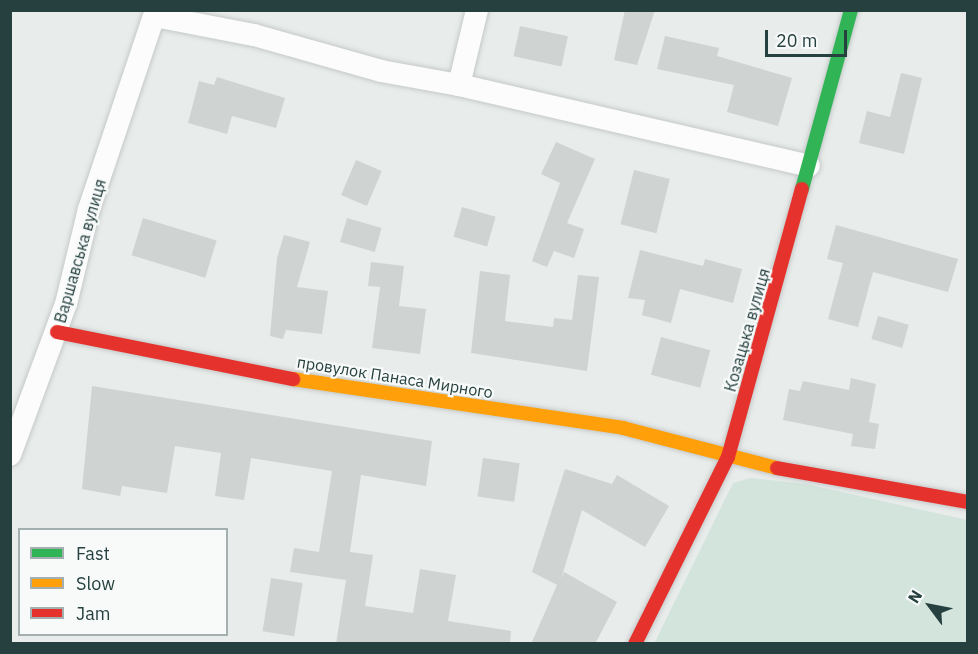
<!DOCTYPE html>
<meta charset="utf-8">
<style>
body{margin:0}
#map{position:relative;width:978px;height:654px;overflow:hidden;background:#e8eceb;font-family:"IBM Plex Sans",sans-serif}
div>[style]{position:absolute}
[style*='--x']{left:calc(var(--x)*1px);top:calc(var(--y)*1px);width:calc(var(--w)*1px);rotate:calc(var(--a)*1deg)}
.green>*{inset:0;background:#d2e4dc}
.building>*{inset:0;background:#cfd3d2;transform-origin:0 0}
.roads{filter:drop-shadow(0 0 2px #c5c9c8) drop-shadow(0 0 2px #c5c9c8)}
.street>*{height:22px;margin:-11px;padding:0 11px;transform-origin:11px;border-radius:11px;background:#fcfcfc}
.fast>*{height:14px;margin:-7px;padding:0 7px;transform-origin:7px;border-radius:7px;background:#30b455}
.slow>*{height:14px;margin:-7px;padding:0 7px;transform-origin:7px;border-radius:7px;background:#ff9f0a}
.jam>*{height:14px;margin:-7px;padding:0 7px;transform-origin:7px;border-radius:7px;background:#e5322d}
span{translate:-50% -50%;white-space:nowrap;text-align:center;line-height:1.15;-webkit-text-stroke:4.5px #f7faf9;paint-order:stroke}
.street-label{font-size:16px;color:#25403f}
.frame{position:absolute;inset:0;border:12px solid #25403f;pointer-events:none}
.legend{position:absolute;left:18px;top:528px;width:210px;height:108px;box-sizing:border-box;background:#f7faf9;border:2px solid #a3b0af;margin:0;padding:8px 10px;list-style:none;font-size:18px;color:#25403f}
.legend li{display:flex;align-items:center;gap:12px;height:30px}
.legend b{width:30px;border:2px solid #a3b0af}
.north{position:absolute;left:900px;top:576px;width:60px;height:60px;-webkit-text-stroke:4px #f7faf9;paint-order:stroke;rotate:302deg;font-size:16px;font-weight:700;line-height:24px;text-align:center;color:#25403f}
.north::after{content:'';display:block;margin:auto;width:21px;height:27px;background:#25403f;clip-path:polygon(50% 0,100% 100%,50% 72%,0 100%)}
.scale{position:absolute;left:765px;top:30px;width:82px;height:27px;box-sizing:border-box;border:3px solid #25403f;border-top:0;padding-left:8px;font-size:18px;line-height:21px;white-space:nowrap;color:#25403f;-webkit-text-stroke:4px #f7faf9;paint-order:stroke}
</style>
<div id="map">
<div class="green">
<div style="clip-path:polygon(751px 478px,806px 484px,967px 520px,967px 643px,654px 644px,733px 483px)"></div>
</div>
<div class="building">
<div style="clip-path:polygon(625px 10px,655px 10px,637px 65px,614px 60px)"></div>
<div style="left:520px;top:26px;width:49px;height:31px;rotate:12deg"></div>
<div style="clip-path:polygon(665px 36px,719px 48px,717px 56px,792px 78px,778px 126px,727px 112px,734px 85px,657px 69px)"></div>
<div style="clip-path:polygon(901px 73px,922px 78px,904px 154px,859px 143px,867px 111px,890px 117px)"></div>
<div style="clip-path:polygon(217px 77px,285px 98px,276px 128px,232px 116px,227px 134px,188px 123px,199px 81px,214px 85px)"></div>
<div style="clip-path:polygon(556px 142px,595px 159px,567px 223px,584px 229px,574px 258px,554px 251px,547px 267px,532px 261px,560px 183px,541px 174px)"></div>
<div style="left:356px;top:160px;width:28px;height:38px;rotate:23deg"></div>
<div style="left:634px;top:170px;width:37px;height:56px;rotate:14deg"></div>
<div style="left:462px;top:207px;width:35px;height:31px;rotate:16deg"></div>
<div style="left:143px;top:218px;width:77px;height:39px;rotate:17deg"></div>
<div style="left:347px;top:218px;width:36px;height:25px;rotate:16deg"></div>
<div style="clip-path:polygon(836px 225px,958px 259px,948px 292px,873px 272px,858px 327px,828px 319px,843px 263px,827px 259px)"></div>
<div style="clip-path:polygon(284px 235px,310px 242px,297px 287px,328px 291px,322px 334px,286px 330px,283px 339px,270px 336px,277px 258px)"></div>
<div style="clip-path:polygon(640px 250px,703px 266px,705px 259px,742px 269px,733px 303px,680px 289px,671px 323px,642px 315px,645px 300px,628px 298px)"></div>
<div style="clip-path:polygon(371px 262px,404px 266px,399px 306px,426px 309px,420px 354px,372px 348px,380px 287px,368px 286px)"></div>
<div style="clip-path:polygon(480px 271px,510px 275px,505px 321px,553px 327px,554px 318px,572px 320px,578px 275px,599px 277px,587px 371px,471px 353px)"></div>
<div style="left:878px;top:316px;width:32px;height:24px;rotate:16deg"></div>
<div style="left:661px;top:337px;width:51px;height:39px;rotate:15deg"></div>
<div style="clip-path:polygon(851px 378px,876px 384px,869px 422px,879px 424px,875px 449px,851px 446px,853px 434px,783px 420px,789px 389px,800px 391px,803px 381px,849px 390px)"></div>
<div style="clip-path:polygon(92px 386px,432px 441px,426px 486px,361px 475px,350px 552px,373px 555px,365px 606px,413px 613px,420px 569px,456px 575px,448px 621px,511px 631px,510px 644px,336px 644px,346px 580px,290px 572px,294px 548px,319px 552px,332px 471px,251px 458px,244px 500px,215px 496px,221px 453px,175px 446px,167px 493px,122px 486px,120px 496px,82px 489px)"></div>
<div style="left:483px;top:458px;width:37px;height:39px;rotate:8deg"></div>
<div style="clip-path:polygon(565px 469px,612px 484px,617px 475px,669px 506px,645px 547px,582px 510px,561px 579px,564px 572px,617px 602px,595px 644px,531px 644px,557px 585px,532px 572px)"></div>
<div style="left:271px;top:578px;width:32px;height:54px;rotate:9deg"></div>
</div>
<div class="roads">
<div class="street">
<div style="--x:155;--y:16;--w:101;--a:10.9"></div>
<div style="--x:254;--y:35;--w:132;--a:15.8"></div>
<div style="--x:381;--y:71;--w:79;--a:10.2"></div>
<div style="--x:459;--y:85;--w:359;--a:13"></div>
<div style="--x:459;--y:85;--w:77;--a:-76.5"></div>
<div style="--x:10;--y:455;--w:161;--a:-69.7"></div>
<div style="--x:66;--y:304;--w:98;--a:-76.4"></div>
<div style="--x:89;--y:209;--w:210;--a:-71.4"></div>
</div>
<div class="fast">
<div style="--x:802;--y:189;--w:186;--a:-74.7"></div>
</div>
<div class="slow">
<div style="--x:293;--y:379;--w:334;--a:8.4"></div>
<div style="--x:623;--y:428;--w:159;--a:14.6"></div>
</div>
<div class="jam">
<div style="--x:57;--y:332;--w:241;--a:11.3"></div>
<div style="--x:777;--y:468;--w:194;--a:10.1"></div>
<div style="--x:635;--y:644;--w:209;--a:-63.6"></div>
<div style="--x:728;--y:457;--w:278;--a:-74.6"></div>
</div>
</div>
<div class="street-label">
<span style="left:80px;top:251px;rotate:-74deg">Варшавська вулиця</span>
<span style="left:747px;top:330px;rotate:-74deg">Козацька вулиця</span>
<span style="left:395px;top:377px;rotate:9deg">провулок Панаса Мирного</span>
</div>
<div class="frame"></div>
<ul class="legend">
<li><b style="height:8px;background:#30b455"></b>Fast</li>
<li><b style="height:8px;background:#ff9f0a"></b>Slow</li>
<li><b style="height:8px;background:#e5322d"></b>Jam</li>
</ul>
<div class="north">N</div>
<div class="scale">20 m</div>
</div>
